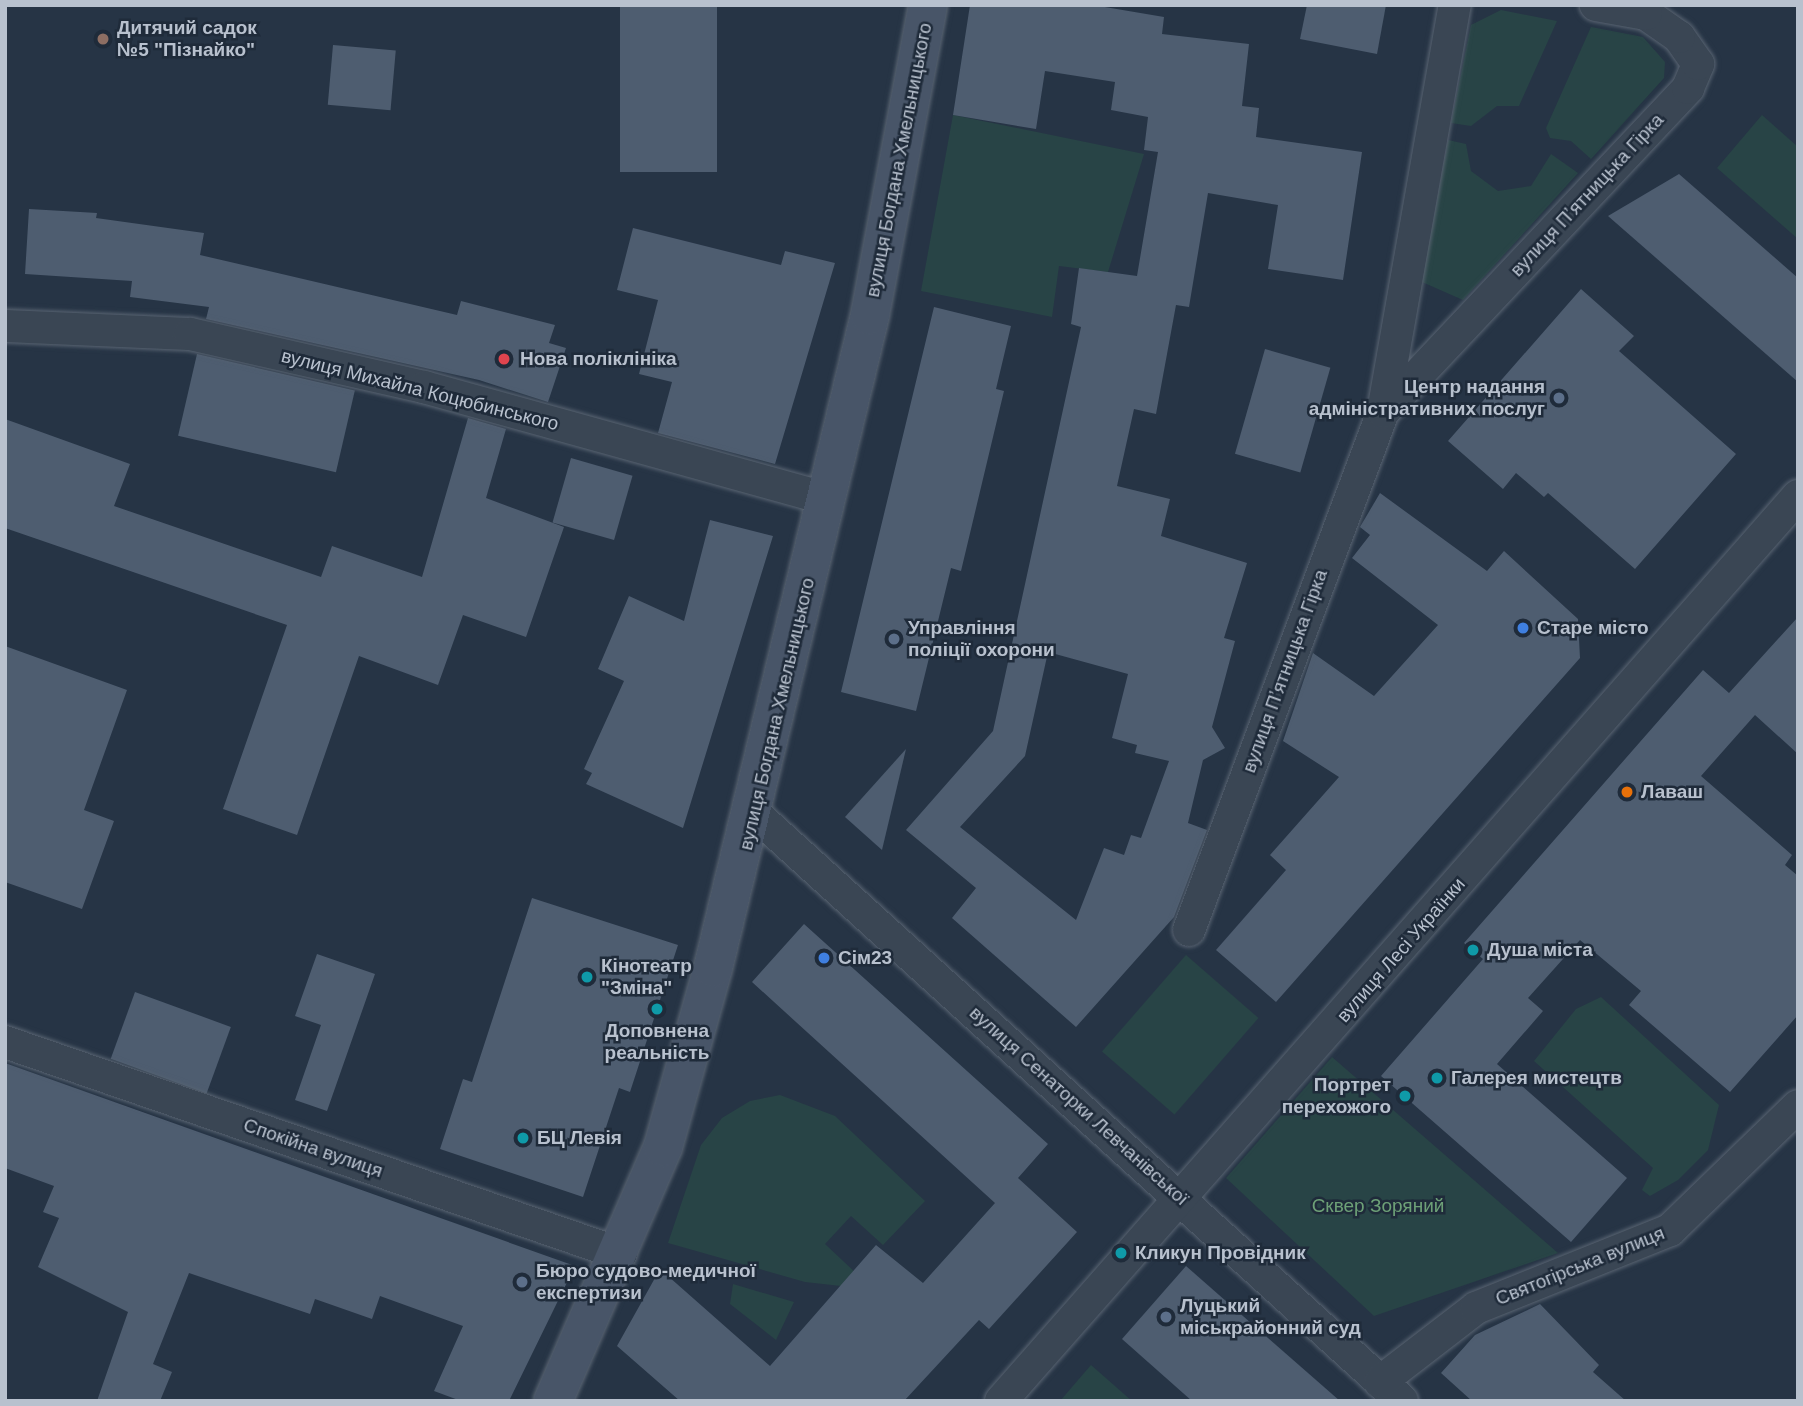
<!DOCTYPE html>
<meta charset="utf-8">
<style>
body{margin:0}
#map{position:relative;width:1803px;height:1406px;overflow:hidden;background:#263445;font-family:Helvetica,sans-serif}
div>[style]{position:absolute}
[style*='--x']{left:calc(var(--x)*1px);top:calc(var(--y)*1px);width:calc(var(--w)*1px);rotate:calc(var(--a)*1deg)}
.green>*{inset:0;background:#284446;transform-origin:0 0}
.building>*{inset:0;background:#4e5d70;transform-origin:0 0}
.roads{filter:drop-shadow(0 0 2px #596472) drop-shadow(0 0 2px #596472)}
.street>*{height:32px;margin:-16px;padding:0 16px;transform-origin:16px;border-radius:16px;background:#3a4654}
.secondary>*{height:38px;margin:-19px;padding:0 19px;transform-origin:19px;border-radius:19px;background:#485568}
.dots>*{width:19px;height:19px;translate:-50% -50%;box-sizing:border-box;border:4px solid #1f2b3a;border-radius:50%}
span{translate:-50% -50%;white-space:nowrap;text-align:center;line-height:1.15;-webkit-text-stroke:5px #1f2b3a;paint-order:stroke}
.poi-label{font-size:19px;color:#b8c1ce;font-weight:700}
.left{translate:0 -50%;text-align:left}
.right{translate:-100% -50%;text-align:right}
.street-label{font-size:19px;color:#b8c1ce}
.park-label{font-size:19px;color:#6da077}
.frame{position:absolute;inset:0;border:7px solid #b8c1ce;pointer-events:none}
</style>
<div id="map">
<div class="green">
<div style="clip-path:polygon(1501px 10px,1557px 21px,1519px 106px,1497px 106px,1471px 126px,1451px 123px,1471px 25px)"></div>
<div style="clip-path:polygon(1591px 27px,1643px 37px,1665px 62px,1664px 78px,1591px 159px,1571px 141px,1550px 138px,1546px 128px)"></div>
<div style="clip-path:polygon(953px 115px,1144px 154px,1108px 272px,1059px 266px,1052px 317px,921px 291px)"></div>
<div style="clip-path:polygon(1762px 115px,1798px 147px,1798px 239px,1717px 168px)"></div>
<div style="clip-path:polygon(1448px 140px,1466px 144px,1471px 171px,1498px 191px,1531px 186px,1551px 154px,1578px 173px,1463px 300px,1422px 282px)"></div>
<div style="left:1186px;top:955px;width:96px;height:128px;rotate:41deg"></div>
<div style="clip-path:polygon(1601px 997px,1719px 1105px,1708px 1150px,1678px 1180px,1650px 1196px,1642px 1190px,1653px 1168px,1534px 1061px,1576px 1009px)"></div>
<div style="clip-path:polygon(1332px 1057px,1558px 1253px,1374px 1316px,1226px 1178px)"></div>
<div style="clip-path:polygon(780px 1095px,835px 1116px,925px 1201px,883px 1245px,851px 1216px,825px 1244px,858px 1275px,841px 1286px,805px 1282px,668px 1243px,701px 1145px,722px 1118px,750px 1101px)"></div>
<div style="clip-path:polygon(733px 1284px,794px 1302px,776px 1340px,730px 1304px)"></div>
<div style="clip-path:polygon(1091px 1365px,1132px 1401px,1060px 1401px)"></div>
</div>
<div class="building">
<div style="left:620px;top:5px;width:97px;height:167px"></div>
<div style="clip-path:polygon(evenodd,970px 5px,1093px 5px,1164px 17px,1162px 34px,1249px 44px,1242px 106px,1259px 108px,1256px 137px,1362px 152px,1343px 280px,1268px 269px,1278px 205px,1208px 193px,1189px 307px,1176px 305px,1156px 414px,1134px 409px,1117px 486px,1170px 499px,1161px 536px,1247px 563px,1224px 638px,1235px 641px,1212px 727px,1225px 748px,1203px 760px,1188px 823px,1207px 830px,1174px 917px,1076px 1027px,952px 918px,976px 888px,906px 830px,993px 731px,1081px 327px,1071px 324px,1079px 268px,1137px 276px,1158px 152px,1144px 150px,1148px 117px,1111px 110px,1115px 82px,1045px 71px,1036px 129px,953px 115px,970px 5px,1048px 652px,1128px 674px,1112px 738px,1137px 745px,1135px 753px,1169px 761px,1141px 838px,1131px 835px,1124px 855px,1104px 848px,1076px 920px,960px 827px,1025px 756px,1048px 652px)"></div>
<div style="clip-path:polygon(1307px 5px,1386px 5px,1377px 54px,1300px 39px)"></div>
<div style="left:333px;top:45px;width:63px;height:60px;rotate:5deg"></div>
<div style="clip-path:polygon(1679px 174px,1798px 278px,1798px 382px,1608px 216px)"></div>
<div style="clip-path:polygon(29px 209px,97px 213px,96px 218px,204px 233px,200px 255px,457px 315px,461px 301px,555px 325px,549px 343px,566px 348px,548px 402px,479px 380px,206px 319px,209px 307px,130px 297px,132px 281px,25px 274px)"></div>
<div style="clip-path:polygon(633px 228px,781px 265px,785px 251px,835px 263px,775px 464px,658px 433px,672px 382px,639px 374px,658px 300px,617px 290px)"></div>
<div style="clip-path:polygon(1581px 289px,1634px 336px,1619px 351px,1736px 454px,1635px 569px,1548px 493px,1544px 497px,1516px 473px,1503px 489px,1448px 441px)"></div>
<div style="clip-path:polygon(934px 307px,1011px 326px,996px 389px,1004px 391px,961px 571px,951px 568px,916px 711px,841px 692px)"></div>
<div style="left:1265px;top:349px;width:68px;height:109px;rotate:16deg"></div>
<div style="left:197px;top:354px;width:162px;height:84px;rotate:13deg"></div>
<div style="clip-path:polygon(468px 418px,506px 429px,486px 498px,564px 527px,526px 637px,463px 615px,438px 685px,359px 656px,297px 835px,223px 809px,287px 625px,5px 528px,5px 419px,130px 464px,114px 506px,321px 577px,332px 546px,422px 577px)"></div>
<div style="left:571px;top:458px;width:64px;height:67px;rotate:16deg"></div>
<div style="clip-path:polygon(1380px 493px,1487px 571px,1504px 551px,1578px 619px,1580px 658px,1276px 1002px,1216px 950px,1286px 870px,1270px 855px,1339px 777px,1283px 741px,1313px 653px,1374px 696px,1438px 625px,1352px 558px,1370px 535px,1360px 527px)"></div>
<div style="clip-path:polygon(710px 520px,773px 536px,683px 828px,586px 784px,592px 773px,584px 769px,624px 681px,598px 669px,629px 596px,684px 621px)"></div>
<div style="clip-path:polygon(1798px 617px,1798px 754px,1755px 715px,1701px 776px,1792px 855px,1785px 865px,1798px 876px,1798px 1015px,1730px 1092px,1629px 1005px,1641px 991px,1580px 940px,1528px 998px,1543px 1011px,1497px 1064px,1627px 1178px,1571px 1242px,1381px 1076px,1483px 959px,1464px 943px,1703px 670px,1729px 693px)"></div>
<div style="clip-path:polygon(5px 646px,127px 690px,84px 810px,114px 821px,82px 909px,5px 882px)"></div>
<div style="clip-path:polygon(906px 749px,882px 850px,845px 817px)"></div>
<div style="clip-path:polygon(532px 898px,678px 945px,630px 1092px,619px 1088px,583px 1197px,440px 1149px,463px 1079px,472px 1082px)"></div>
<div style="clip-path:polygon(804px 924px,1048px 1144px,1018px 1178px,1077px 1232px,989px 1329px,979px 1320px,904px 1401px,680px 1401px,617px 1346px,660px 1269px,770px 1366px,876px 1245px,923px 1283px,995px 1203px,752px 982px)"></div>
<div style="clip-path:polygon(317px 954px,375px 974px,327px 1111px,295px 1100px,321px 1025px,295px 1016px)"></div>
<div style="left:135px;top:992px;width:102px;height:71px;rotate:20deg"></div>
<div style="clip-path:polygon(5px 1063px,575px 1266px,509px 1401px,461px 1401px,434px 1391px,463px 1326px,380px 1296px,372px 1319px,315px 1299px,310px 1314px,189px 1273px,153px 1364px,172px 1372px,160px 1401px,97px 1401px,128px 1312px,38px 1267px,59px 1218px,43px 1212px,54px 1186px,5px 1168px)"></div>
<div style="clip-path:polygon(1186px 1266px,1340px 1401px,1192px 1401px,1122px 1339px)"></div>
<div style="clip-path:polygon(1540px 1304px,1599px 1365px,1593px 1372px,1626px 1401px,1472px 1401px,1441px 1373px,1475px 1335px)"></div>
</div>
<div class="roads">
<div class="street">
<div style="--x:5;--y:326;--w:185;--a:2.5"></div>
<div style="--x:190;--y:334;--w:240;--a:12.8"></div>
<div style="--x:424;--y:387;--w:418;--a:15.5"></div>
<div style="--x:1383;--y:412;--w:445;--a:-46.7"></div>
<div style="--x:1688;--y:88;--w:26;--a:-67"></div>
<div style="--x:1698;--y:64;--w:33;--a:-125"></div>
<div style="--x:1679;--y:37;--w:40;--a:-145.1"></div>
<div style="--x:1646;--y:14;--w:51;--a:-169.8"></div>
<div style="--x:754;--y:813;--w:875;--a:42.22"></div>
<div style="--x:1189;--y:930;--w:553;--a:-69.47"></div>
<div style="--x:1383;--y:412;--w:413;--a:-80"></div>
<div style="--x:5;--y:1042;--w:651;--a:18.99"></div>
<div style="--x:1380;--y:1382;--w:121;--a:-37.6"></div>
<div style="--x:1476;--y:1308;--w:209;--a:-21.9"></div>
<div style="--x:1670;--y:1230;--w:178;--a:-44.1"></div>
<div style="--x:1001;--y:1401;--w:1206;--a:-48.63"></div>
</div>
<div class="secondary">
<div style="--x:553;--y:1401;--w:277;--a:-66.6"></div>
<div style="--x:663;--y:1147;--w:186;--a:-74.4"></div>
<div style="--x:713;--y:968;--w:672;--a:-76.48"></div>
<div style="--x:870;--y:315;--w:315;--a:-79.4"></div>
</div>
</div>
<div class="dots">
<div style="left:103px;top:39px;background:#8d6e63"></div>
<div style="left:504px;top:359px;background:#e0444e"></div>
<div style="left:1559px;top:398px;background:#5c6f8a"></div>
<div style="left:1523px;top:628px;background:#3f7fe0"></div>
<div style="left:894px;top:639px;background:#5c6f8a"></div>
<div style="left:1627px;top:792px;background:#e8710a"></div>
<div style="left:1473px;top:950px;background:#0f9aa8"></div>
<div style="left:824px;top:958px;background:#3f7fe0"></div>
<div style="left:587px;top:977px;background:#0f9aa8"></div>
<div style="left:657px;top:1009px;background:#0f9aa8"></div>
<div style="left:1437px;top:1078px;background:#0f9aa8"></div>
<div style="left:1405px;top:1096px;background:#0f9aa8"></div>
<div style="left:523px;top:1138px;background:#0f9aa8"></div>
<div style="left:1121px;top:1253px;background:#0f9aa8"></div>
<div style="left:522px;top:1282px;background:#5c6f8a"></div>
<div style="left:1166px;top:1317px;background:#5c6f8a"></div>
</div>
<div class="poi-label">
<span class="left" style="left:117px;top:39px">Дитячий садок<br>№5 "Пізнайко"</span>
<span class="left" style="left:520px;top:359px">Нова поліклініка</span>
<span class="right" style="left:1545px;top:398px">Центр надання<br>адміністративних послуг</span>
<span class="left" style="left:908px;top:639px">Управління<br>поліції охорони</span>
<span class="left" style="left:1537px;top:628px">Старе місто</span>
<span class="left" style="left:1641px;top:792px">Лаваш</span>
<span class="left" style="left:1487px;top:950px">Душа міста</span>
<span class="left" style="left:838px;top:958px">Сім23</span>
<span class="left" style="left:601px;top:977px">Кінотеатр<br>"Зміна"</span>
<span style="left:657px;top:1042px">Доповнена<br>реальність</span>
<span class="left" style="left:1451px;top:1078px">Галерея мистецтв</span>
<span class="right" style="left:1391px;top:1096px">Портрет<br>перехожого</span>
<span class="left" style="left:537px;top:1138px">БЦ Левія</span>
<span class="left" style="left:1135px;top:1253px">Кликун Провідник</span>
<span class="left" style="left:536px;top:1282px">Бюро судово-медичної<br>експертизи</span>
<span class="left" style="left:1180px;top:1317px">Луцький<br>міськрайонний суд</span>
</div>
<div class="street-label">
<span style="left:899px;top:160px;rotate:-79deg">вулиця Богдана Хмельницького</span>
<span style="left:1587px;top:195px;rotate:-47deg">вулиця Пʼятницька Гірка</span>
<span style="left:420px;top:390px;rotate:14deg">вулиця Михайла Коцюбинського</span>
<span style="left:1285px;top:671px;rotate:-70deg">вулиця Пʼятницька Гірка</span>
<span style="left:777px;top:714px;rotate:-77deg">вулиця Богдана Хмельницького</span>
<span style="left:1401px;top:950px;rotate:-49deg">вулиця Лесі Українки</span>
<span style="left:1079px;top:1106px;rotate:42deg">вулиця Сенаторки Левчанівської</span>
<span style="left:313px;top:1148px;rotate:19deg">Спокійна вулиця</span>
<span style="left:1580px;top:1266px;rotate:-22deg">Святогірська вулиця</span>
</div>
<div class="park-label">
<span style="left:1378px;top:1206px">Сквер Зоряний</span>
</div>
<div class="frame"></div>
</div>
